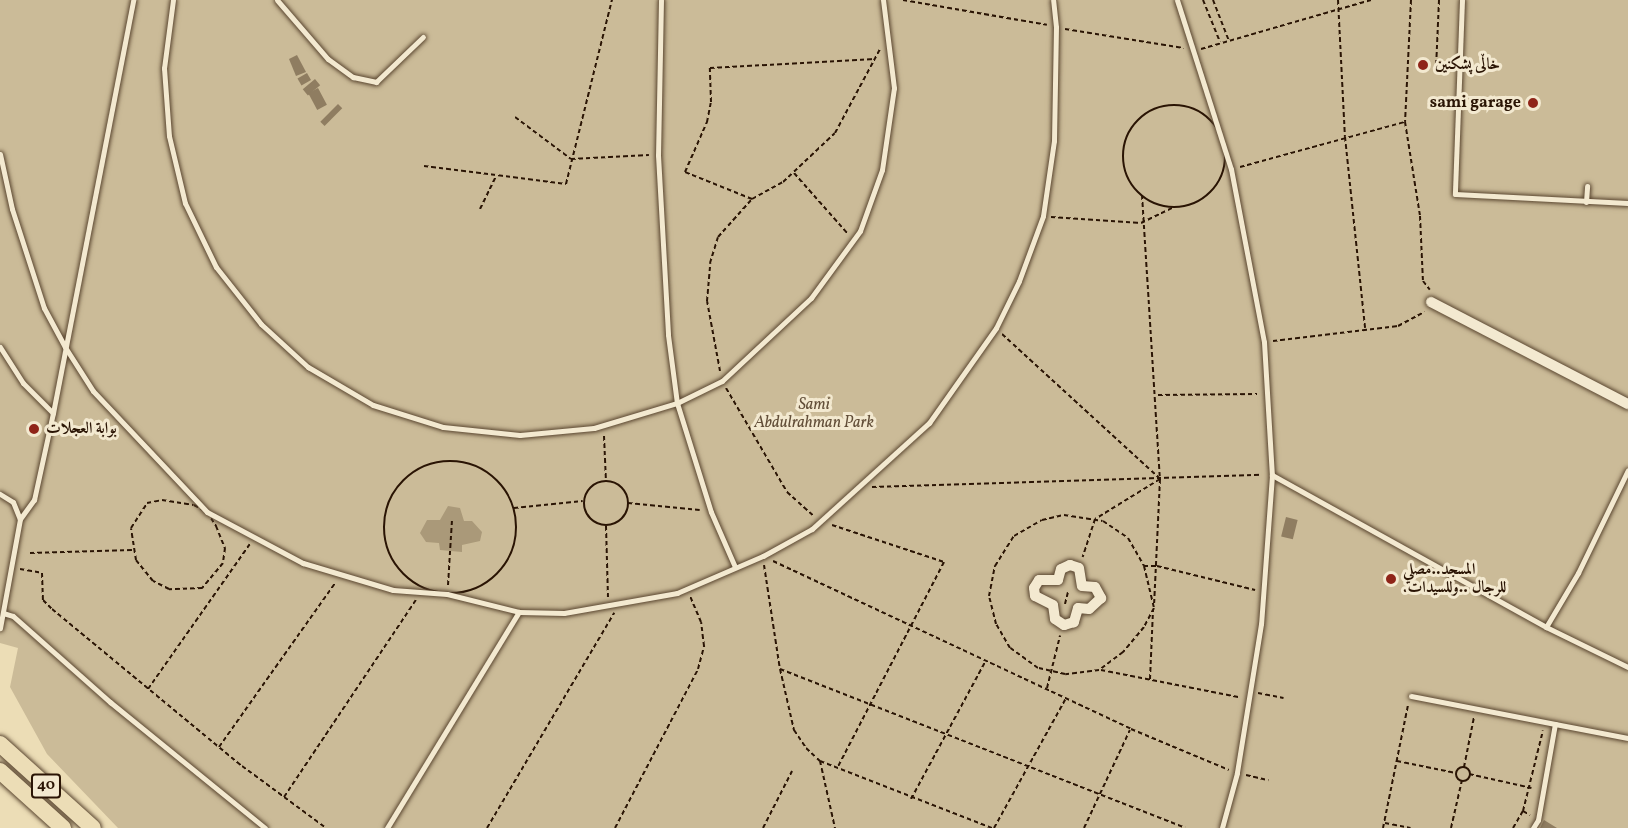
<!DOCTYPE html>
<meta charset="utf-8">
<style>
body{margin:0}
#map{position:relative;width:1628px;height:828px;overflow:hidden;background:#ecddb6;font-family:Vollkorn,Amiri,serif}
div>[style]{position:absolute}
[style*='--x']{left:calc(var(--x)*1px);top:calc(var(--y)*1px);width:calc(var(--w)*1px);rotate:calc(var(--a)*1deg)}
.green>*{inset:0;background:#cbbb98}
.water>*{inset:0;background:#aa9979}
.building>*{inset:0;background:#8f7d61;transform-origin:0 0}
.path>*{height:2px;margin-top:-1px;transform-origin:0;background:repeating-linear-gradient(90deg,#2a1404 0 4.5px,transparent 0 7.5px)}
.path>.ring{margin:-1px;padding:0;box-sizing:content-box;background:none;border:2px solid #2a1404;border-radius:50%}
.roads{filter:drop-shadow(0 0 2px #5a4630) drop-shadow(0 0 2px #5a4630)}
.lane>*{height:5px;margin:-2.5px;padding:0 2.5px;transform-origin:2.5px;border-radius:2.5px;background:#f3e9d0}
.street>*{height:10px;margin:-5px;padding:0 5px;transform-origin:5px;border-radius:5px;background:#f3e9d0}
.primary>*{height:16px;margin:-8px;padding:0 8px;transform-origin:8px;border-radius:8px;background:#ecddb6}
.dots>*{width:16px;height:16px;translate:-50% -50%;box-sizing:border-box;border:3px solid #f3e9d0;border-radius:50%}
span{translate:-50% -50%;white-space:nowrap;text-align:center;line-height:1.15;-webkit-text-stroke:6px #f3e9d0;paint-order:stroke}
.shield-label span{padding:2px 4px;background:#f3e9d0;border:2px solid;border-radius:4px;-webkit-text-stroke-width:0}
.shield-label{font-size:15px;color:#2a1404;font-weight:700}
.poi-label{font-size:16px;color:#2a1404;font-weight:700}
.left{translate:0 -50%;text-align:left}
.right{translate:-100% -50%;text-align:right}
.park-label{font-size:16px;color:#624e38;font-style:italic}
</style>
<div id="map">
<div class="green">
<div style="clip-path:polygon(0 0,1628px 0,1628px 828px,118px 828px,47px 754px,10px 687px,18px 648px,0 643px)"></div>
</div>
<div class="water">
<div style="clip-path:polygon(448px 506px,460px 508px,464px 521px,472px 521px,482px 532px,480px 541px,462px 545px,462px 552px,440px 550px,439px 543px,426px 542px,420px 533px,427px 520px,440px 520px)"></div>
</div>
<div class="building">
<div style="clip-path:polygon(297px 55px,306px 72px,296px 76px,289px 59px)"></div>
<div style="left:307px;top:73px;width:8px;height:11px;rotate:60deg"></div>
<div style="left:315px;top:79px;width:8px;height:16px;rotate:50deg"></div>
<div style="left:318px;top:88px;width:19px;height:11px;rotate:62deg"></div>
<div style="left:338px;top:104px;width:6px;height:25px;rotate:45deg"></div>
<div style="left:1286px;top:517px;width:12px;height:20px;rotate:14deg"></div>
<div style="clip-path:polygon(1544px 820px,1557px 828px,1540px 828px)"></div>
</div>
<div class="path">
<div style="--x:903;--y:0;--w:146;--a:9.8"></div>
<div style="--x:1203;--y:0;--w:45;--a:68"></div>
<div style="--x:1213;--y:0;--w:44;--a:68.7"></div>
<div style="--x:1338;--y:0;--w:137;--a:87.1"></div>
<div style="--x:1345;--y:137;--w:192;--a:84"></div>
<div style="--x:1411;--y:0;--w:122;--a:92.8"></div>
<div style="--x:1405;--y:122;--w:95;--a:80.9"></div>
<div style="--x:1420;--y:216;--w:65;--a:87.4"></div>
<div style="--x:1423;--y:281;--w:11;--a:52"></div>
<div style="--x:1439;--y:0;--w:69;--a:92.5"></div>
<div style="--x:1436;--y:69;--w:16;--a:-15"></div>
<div style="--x:1065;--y:29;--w:120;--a:9.1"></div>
<div style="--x:1201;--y:49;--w:177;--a:-16.1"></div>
<div class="ring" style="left:1123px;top:105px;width:100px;height:100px"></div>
<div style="--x:515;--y:117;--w:70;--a:36.9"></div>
<div style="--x:571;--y:159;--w:78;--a:-2.9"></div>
<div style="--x:424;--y:166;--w:143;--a:7.2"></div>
<div style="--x:566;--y:184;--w:190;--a:-76"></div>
<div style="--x:1240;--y:167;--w:171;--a:-15.3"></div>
<div style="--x:794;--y:173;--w:80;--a:48.5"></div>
<div style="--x:1142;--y:195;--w:285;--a:86.4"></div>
<div style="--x:1160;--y:479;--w:125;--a:92.7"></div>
<div style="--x:752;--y:199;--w:72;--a:-158.1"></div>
<div style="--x:685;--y:172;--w:55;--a:-66.3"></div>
<div style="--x:707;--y:122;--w:20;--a:-79"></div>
<div style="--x:711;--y:102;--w:34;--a:-92"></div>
<div style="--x:710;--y:68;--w:165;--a:-3.1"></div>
<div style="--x:480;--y:209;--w:37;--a:-64"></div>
<div style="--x:1051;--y:217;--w:90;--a:3.8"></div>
<div style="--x:1141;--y:223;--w:37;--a:-26"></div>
<div style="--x:1002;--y:334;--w:214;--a:42.5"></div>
<div style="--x:1160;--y:479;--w:76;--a:148.4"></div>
<div style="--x:1095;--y:519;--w:40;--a:108"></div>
<div style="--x:1273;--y:341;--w:126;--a:-6.8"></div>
<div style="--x:1398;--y:326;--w:30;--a:-28"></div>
<div style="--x:720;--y:371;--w:71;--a:-100.5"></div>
<div style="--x:707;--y:301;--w:38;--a:-85"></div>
<div style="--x:710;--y:263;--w:27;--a:-73"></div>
<div style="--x:718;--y:237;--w:51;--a:-48.2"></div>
<div style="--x:752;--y:199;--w:35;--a:-29"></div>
<div style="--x:783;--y:182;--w:71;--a:-43.3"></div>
<div style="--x:835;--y:133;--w:95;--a:-61.8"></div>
<div style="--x:726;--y:388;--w:121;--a:59.6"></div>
<div style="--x:787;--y:492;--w:36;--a:42"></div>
<div style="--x:1158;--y:395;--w:99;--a:-0.6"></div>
<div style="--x:604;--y:436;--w:45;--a:87.5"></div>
<div class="ring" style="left:384px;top:461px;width:130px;height:130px"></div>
<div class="ring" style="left:584px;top:481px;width:42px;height:42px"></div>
<div style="--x:872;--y:487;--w:390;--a:-1.8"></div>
<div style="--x:162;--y:500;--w:32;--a:9"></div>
<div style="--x:194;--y:505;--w:15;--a:28"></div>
<div style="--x:207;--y:512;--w:17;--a:57"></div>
<div style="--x:216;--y:526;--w:24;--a:68"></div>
<div style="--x:225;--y:548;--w:15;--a:98"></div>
<div style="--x:223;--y:563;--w:33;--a:130"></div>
<div style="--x:202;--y:588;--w:33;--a:178"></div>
<div style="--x:169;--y:589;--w:18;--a:-153"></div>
<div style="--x:153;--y:581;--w:27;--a:-129"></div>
<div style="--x:136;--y:560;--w:32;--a:-99"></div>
<div style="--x:131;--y:528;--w:30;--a:-57"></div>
<div style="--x:147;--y:503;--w:15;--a:-11"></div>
<div style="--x:628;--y:503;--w:72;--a:5.6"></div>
<div style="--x:514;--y:508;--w:69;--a:-5.8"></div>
<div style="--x:1064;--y:515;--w:39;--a:9"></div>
<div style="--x:1103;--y:521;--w:30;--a:34"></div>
<div style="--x:1128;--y:538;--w:32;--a:60"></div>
<div style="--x:1144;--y:566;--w:43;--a:76.6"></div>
<div style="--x:1154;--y:608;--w:21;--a:118"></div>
<div style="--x:1144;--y:627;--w:33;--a:130"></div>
<div style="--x:1123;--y:652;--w:30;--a:143"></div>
<div style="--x:1099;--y:670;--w:34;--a:173"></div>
<div style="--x:1065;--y:674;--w:28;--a:-167"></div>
<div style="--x:1038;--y:668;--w:34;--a:-144"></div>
<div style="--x:1010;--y:648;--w:28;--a:-120"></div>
<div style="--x:996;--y:624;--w:29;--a:-104"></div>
<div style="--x:989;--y:596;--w:31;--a:-79"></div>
<div style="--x:995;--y:566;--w:36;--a:-58"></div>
<div style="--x:1014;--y:536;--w:32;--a:-30"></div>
<div style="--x:1042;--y:520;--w:23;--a:-13"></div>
<div style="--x:832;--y:525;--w:118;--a:18.3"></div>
<div style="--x:944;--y:562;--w:232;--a:117.4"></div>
<div style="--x:606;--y:526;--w:71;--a:88.4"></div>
<div style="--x:30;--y:553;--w:102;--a:-1.7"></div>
<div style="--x:773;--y:561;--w:395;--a:25.1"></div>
<div style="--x:1131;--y:729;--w:106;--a:22.7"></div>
<div style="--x:764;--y:565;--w:105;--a:81.3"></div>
<div style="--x:780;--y:669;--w:63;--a:77.1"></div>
<div style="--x:794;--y:730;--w:22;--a:56"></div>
<div style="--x:806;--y:748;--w:19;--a:43"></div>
<div style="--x:820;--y:761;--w:185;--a:21.3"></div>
<div style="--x:1144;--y:566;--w:13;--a:0"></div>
<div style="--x:1157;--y:566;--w:101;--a:13.8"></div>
<div style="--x:20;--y:569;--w:22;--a:10"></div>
<div style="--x:42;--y:573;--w:27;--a:88"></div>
<div style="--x:43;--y:600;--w:13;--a:45"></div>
<div style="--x:52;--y:609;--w:246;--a:39.6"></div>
<div style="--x:242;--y:766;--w:104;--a:36.4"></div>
<div style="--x:448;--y:585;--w:66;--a:-86.5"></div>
<div style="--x:1065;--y:604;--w:12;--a:-76"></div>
<div style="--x:780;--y:669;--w:435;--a:21.4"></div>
<div style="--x:1101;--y:670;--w:141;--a:11.1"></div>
<div style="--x:1150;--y:679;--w:69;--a:-87.5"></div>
<div style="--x:1047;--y:688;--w:54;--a:-76"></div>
<div style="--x:148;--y:689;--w:177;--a:-54.9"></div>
<div style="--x:1258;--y:693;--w:26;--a:11"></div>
<div style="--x:219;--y:747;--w:201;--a:-54.7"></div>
<div style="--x:820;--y:761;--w:69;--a:77.4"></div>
<div style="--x:1397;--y:761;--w:60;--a:11.5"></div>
<div style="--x:1464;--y:767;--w:51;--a:-78.7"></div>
<div class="ring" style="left:1456px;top:767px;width:12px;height:12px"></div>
<div style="--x:1469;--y:774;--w:64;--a:12.7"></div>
<div style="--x:1246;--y:775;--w:23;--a:13"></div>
<div style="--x:284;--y:797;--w:237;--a:-56.2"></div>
<div style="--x:911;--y:799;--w:156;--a:-61.6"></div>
<div style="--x:1523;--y:811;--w:83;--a:-76.1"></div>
<div style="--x:1385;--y:823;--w:26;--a:11"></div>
<div style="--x:487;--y:828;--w:250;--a:-59.4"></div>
<div style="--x:615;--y:828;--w:179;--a:-62.4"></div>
<div style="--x:698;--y:669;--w:24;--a:-75"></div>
<div style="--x:704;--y:646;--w:24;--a:-97"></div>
<div style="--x:701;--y:622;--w:28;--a:-113"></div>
<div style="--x:763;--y:828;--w:64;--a:-63"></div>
<div style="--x:994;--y:828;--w:149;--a:-61"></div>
<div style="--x:1084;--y:828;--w:108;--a:-64.9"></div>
<div style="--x:1383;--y:828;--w:126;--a:-78.5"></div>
<div style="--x:1451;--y:828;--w:49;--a:-77.1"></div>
<div style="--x:1513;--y:828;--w:20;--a:-60"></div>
<div style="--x:1523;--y:811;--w:8;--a:30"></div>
</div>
<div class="roads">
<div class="lane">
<div style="--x:173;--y:0;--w:69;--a:97.5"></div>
<div style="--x:164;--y:68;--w:68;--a:85.8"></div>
<div style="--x:169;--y:136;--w:69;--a:76.6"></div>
<div style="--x:185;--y:203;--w:71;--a:64.2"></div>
<div style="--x:216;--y:267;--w:73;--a:51.7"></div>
<div style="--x:261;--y:324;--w:64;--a:42.5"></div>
<div style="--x:308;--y:367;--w:75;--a:30.3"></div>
<div style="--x:373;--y:405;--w:73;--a:17.4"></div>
<div style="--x:443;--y:427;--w:77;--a:5.9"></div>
<div style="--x:520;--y:435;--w:74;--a:-5.4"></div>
<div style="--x:594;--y:428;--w:87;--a:-16.8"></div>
<div style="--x:677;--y:403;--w:50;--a:-26.1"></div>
<div style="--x:722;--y:381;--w:122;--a:-43"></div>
<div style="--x:811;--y:298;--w:83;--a:-53.8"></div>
<div style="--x:860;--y:231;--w:65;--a:-70.2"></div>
<div style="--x:882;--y:170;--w:83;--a:-81.7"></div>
<div style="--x:894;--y:88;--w:89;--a:-97.1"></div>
<div style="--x:277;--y:0;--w:78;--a:49.2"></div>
<div style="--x:328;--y:59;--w:31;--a:36"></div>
<div style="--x:353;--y:77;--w:24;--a:12"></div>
<div style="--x:376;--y:82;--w:65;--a:-43.8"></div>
<div style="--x:661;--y:0;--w:155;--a:91.1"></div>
<div style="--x:658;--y:155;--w:180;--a:86.8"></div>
<div style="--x:668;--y:335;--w:69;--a:82.5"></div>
<div style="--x:677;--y:403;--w:114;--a:72.7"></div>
<div style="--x:711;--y:512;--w:60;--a:66.4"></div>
<div style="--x:1177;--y:0;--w:177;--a:72.3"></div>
<div style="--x:1231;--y:169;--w:176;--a:79.2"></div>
<div style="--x:1264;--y:342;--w:133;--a:86.6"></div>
<div style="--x:1272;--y:475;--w:149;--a:94.2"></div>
<div style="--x:1261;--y:624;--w:151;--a:99.2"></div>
<div style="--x:1237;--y:773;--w:57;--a:105.3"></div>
<div style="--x:1462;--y:0;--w:194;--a:92.1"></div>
<div style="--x:1455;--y:194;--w:173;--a:3"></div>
<div style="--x:0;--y:154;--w:56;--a:77.7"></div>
<div style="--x:12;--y:209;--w:104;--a:72.1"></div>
<div style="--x:44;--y:308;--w:44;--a:61.7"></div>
<div style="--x:65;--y:347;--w:52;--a:57.5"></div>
<div style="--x:93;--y:391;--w:166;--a:46.7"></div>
<div style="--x:207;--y:512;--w:109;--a:28"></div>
<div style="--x:303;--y:563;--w:94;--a:16.7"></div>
<div style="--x:393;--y:590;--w:54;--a:4.2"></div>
<div style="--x:447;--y:594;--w:74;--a:14"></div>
<div style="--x:519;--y:612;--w:45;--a:1.3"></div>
<div style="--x:564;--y:613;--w:115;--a:-10"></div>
<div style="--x:677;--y:593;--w:94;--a:-23.3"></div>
<div style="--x:763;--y:556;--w:56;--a:-28.9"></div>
<div style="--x:812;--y:529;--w:158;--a:-42.2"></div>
<div style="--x:929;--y:423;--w:116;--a:-54.8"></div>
<div style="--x:996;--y:328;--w:52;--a:-63.9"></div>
<div style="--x:1019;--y:281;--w:69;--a:-69.7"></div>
<div style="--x:1043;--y:216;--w:76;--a:-81.7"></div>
<div style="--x:1054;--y:141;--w:114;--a:-89"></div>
<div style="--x:1056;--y:27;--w:27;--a:-96"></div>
<div style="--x:1586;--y:202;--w:16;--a:-86"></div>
<div style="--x:0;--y:347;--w:43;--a:57.4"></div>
<div style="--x:23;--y:383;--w:42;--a:45"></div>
<div style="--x:1272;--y:475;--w:313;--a:29"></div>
<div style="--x:1546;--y:627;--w:91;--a:26"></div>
<div style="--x:0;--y:494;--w:15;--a:32"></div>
<div style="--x:13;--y:502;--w:18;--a:68"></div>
<div style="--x:20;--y:519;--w:111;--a:100.4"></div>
<div style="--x:20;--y:519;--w:24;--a:-54"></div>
<div style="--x:34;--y:500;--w:89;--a:-77.7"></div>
<div style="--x:53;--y:413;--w:421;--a:-79"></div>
<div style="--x:3;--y:613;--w:10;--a:17"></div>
<div style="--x:13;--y:616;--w:130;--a:41.6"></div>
<div style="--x:110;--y:702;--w:200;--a:39.1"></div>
<div style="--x:1546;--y:627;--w:63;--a:-59.3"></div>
<div style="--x:1578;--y:573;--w:114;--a:-64.1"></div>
<div style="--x:1411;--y:696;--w:147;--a:11"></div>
<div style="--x:387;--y:828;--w:253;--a:-58.6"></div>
<div style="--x:1533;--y:828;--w:9;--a:-58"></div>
<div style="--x:1538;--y:820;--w:97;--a:-80"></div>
<div style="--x:1555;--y:724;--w:74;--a:10.9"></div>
</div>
<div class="street">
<div style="--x:1431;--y:302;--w:222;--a:27.4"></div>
<div style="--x:1070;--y:565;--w:9;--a:18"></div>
<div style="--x:1079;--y:568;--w:18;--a:81"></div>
<div style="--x:1082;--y:586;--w:13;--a:4"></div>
<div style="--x:1095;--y:587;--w:13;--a:61"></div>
<div style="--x:1101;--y:598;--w:16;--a:137"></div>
<div style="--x:1089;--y:609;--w:11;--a:-175"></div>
<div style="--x:1078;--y:608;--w:15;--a:106"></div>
<div style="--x:1074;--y:622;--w:10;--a:163"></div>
<div style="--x:1064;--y:625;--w:11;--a:-146"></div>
<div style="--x:1055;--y:619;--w:14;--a:-98"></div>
<div style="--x:1053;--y:605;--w:20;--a:-153"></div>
<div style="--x:1035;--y:596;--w:8;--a:-97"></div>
<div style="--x:1034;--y:588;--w:9;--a:-58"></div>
<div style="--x:1039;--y:580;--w:19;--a:0"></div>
<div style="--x:1058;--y:580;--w:11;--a:-75"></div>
<div style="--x:1061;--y:569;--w:10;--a:-24"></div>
</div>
<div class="primary">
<div style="--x:0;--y:744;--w:125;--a:42.1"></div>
<div style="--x:0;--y:771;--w:85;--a:42.1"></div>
</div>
</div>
<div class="dots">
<div style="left:1423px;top:65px;background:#8f2418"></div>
<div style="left:1533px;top:103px;background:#8f2418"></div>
<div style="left:34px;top:429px;background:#8f2418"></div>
<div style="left:1391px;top:579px;background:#8f2418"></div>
</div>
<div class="shield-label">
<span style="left:46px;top:786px">40</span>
</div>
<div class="poi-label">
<span class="left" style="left:1435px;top:65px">خاڵی پشکنین</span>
<span class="right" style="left:1521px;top:103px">sami garage</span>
<span class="left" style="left:46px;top:429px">بوابة العجلات</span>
<span class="left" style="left:1403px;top:579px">المسجد..مصلي<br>.للرجال ..وللسيدات</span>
</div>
<div class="park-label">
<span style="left:814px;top:414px">Sami<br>Abdulrahman Park</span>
</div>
</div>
